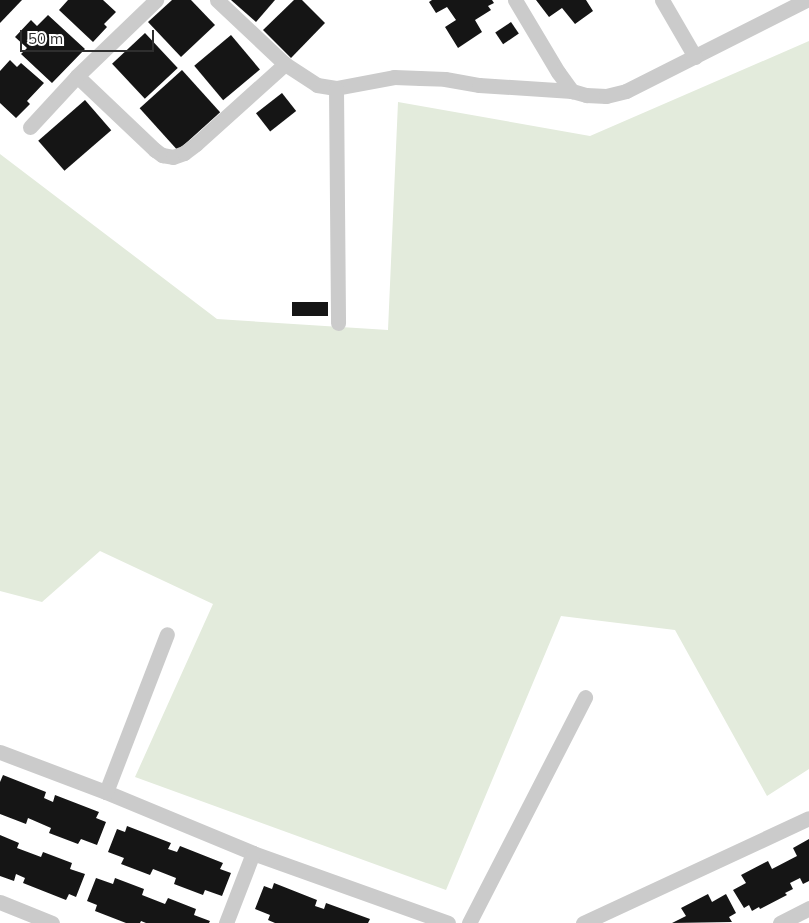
<!DOCTYPE html>
<style>
body{margin:0}
#map{position:relative;width:809px;height:923px;overflow:hidden;background:#fff;font-family:Mulish,sans-serif}
div>[style]{position:absolute}
[style*='--x']{left:calc(var(--x)*1px);top:calc(var(--y)*1px);width:calc(var(--w)*1px);rotate:calc(var(--a)*1deg)}
.green>*{inset:0;background:#e3ebdc}
.building>*{inset:0;background:#151515;transform-origin:0 0}
.street>*{height:15px;margin:-7.5px;padding:0 7.5px;transform-origin:7.5px;border-radius:7.5px;background:#cbcbcb}
span{translate:-50% -50%;white-space:nowrap;text-align:center;line-height:1.15;-webkit-text-stroke:5px #fff;paint-order:stroke}
.scale{position:absolute;left:20px;top:30px;width:134px;height:22px;box-sizing:border-box;border:2px solid #2e2e2e;border-top:0;padding-left:6px;font-size:15px;line-height:18px;white-space:nowrap;color:#2e2e2e;-webkit-text-stroke:4px #fff;paint-order:stroke}
</style>
<div id="map">
<div class="green">
<div style="clip-path:polygon(809px 41px,809px 769px,767px 796px,675px 630px,561px 616px,446px 890px,135px 777px,213px 604px,100px 551px,42px 602px,0 591px,0 154px,217px 319px,388px 330px,398px 102px,590px 136px)"></div>
</div>
<div class="building">
<div style="clip-path:polygon(0 0,22px 0,0 23px)"></div>
<div style="clip-path:polygon(68px 0,103px 0,116px 12px,104px 24px,107px 27px,93px 42px,59px 10px)"></div>
<div style="clip-path:polygon(172px 0,191px 0,215px 25px,181px 57px,148px 22px)"></div>
<div style="clip-path:polygon(231px 0,275px 0,256px 22px)"></div>
<div style="clip-path:polygon(294px 0,302px 0,325px 23px,291px 58px,263px 30px)"></div>
<div style="clip-path:polygon(432px 0,492px 0,494px 3px,488px 6px,491px 10px,475px 20px,482px 32px,458px 48px,445px 27px,456px 20px,447px 7px,436px 13px,429px 2px)"></div>
<div style="clip-path:polygon(536px 0,586px 0,593px 11px,575px 24px,562px 8px,549px 17px)"></div>
<div style="clip-path:polygon(48px 15px,85px 49px,52px 83px,21px 54px,27px 48px,15px 37px,31px 20px,37px 26px)"></div>
<div style="left:511px;top:22px;width:14px;height:19px;rotate:56deg"></div>
<div style="left:145px;top:33px;width:48px;height:45px;rotate:47deg"></div>
<div style="left:231px;top:35px;width:45px;height:48px;rotate:50deg"></div>
<div style="clip-path:polygon(10px 60px,17px 67px,21px 63px,44px 83px,27px 101px,30px 104px,16px 118px,0 103px,0 71px)"></div>
<div style="left:182px;top:70px;width:57px;height:57px;rotate:48deg"></div>
<div style="left:282px;top:93px;width:23px;height:33px;rotate:52deg"></div>
<div style="left:85px;top:100px;width:40px;height:62px;rotate:49deg"></div>
<div style="left:292px;top:302px;width:36px;height:14px"></div>
<div style="clip-path:polygon(3px 775px,46px 792px,44px 798px,53px 802px,55px 795px,99px 812px,96px 818px,106px 822px,97px 845px,81px 839px,78px 844px,49px 833px,51px 828px,28px 818px,26px 824px,0 814px,0 782px)"></div>
<div style="clip-path:polygon(127px 826px,171px 843px,168px 849px,177px 852px,180px 846px,223px 863px,220px 869px,231px 873px,222px 896px,205px 890px,203px 895px,174px 884px,176px 878px,153px 869px,150px 875px,121px 864px,124px 858px,108px 852px,117px 829px,125px 832px)"></div>
<div style="clip-path:polygon(0 835px,19px 843px,17px 848px,41px 857px,43px 852px,72px 863px,70px 869px,85px 874px,76px 897px,69px 894px,66px 900px,23px 883px,25px 878px,16px 874px,14px 881px,0 876px)"></div>
<div style="clip-path:polygon(809px 839px,809px 881px,803px 884px,800px 878px,790px 883px,793px 889px,785px 893px,787px 895px,760px 909px,759px 907px,752px 911px,749px 905px,744px 908px,733px 890px,746px 883px,741px 875px,768px 861px,772px 869px,797px 856px,793px 848px)"></div>
<div style="clip-path:polygon(96px 878px,113px 884px,115px 878px,144px 889px,142px 895px,165px 904px,168px 898px,196px 909px,194px 915px,210px 921px,209px 923px,146px 923px,141px 921px,140px 923px,126px 923px,95px 911px,97px 905px,87px 901px)"></div>
<div style="clip-path:polygon(274px 883px,317px 900px,315px 906px,324px 909px,326px 903px,370px 919px,368px 923px,275px 923px,268px 920px,270px 915px,255px 909px,264px 886px,272px 889px)"></div>
<div style="clip-path:polygon(708px 894px,712px 902px,726px 894px,736px 913px,729px 917px,732px 922px,672px 923px,686px 916px,681px 908px)"></div>
</div>
<div class="street">
<div style="--x:217;--y:0;--w:93;--a:43.3"></div>
<div style="--x:285;--y:64;--w:38;--a:33"></div>
<div style="--x:317;--y:85;--w:19;--a:9"></div>
<div style="--x:336;--y:88;--w:59;--a:-10.7"></div>
<div style="--x:394;--y:77;--w:26;--a:2"></div>
<div style="--x:420;--y:78;--w:25;--a:2"></div>
<div style="--x:445;--y:79;--w:35;--a:10"></div>
<div style="--x:479;--y:85;--w:93;--a:3.7"></div>
<div style="--x:515;--y:0;--w:84;--a:59.2"></div>
<div style="--x:558;--y:72;--w:24;--a:54"></div>
<div style="--x:572;--y:91;--w:15;--a:16"></div>
<div style="--x:586;--y:95;--w:20;--a:3"></div>
<div style="--x:606;--y:96;--w:21;--a:-14"></div>
<div style="--x:626;--y:91;--w:202;--a:-26.8"></div>
<div style="--x:662;--y:0;--w:66;--a:59.9"></div>
<div style="--x:77;--y:76;--w:108;--a:43.5"></div>
<div style="--x:155;--y:150;--w:9;--a:36"></div>
<div style="--x:162;--y:155;--w:11;--a:10"></div>
<div style="--x:173;--y:157;--w:12;--a:-20"></div>
<div style="--x:184;--y:153;--w:15;--a:-37"></div>
<div style="--x:196;--y:144;--w:120;--a:-42"></div>
<div style="--x:336;--y:88;--w:235;--a:89.5"></div>
<div style="--x:30;--y:127;--w:69;--a:-47.3"></div>
<div style="--x:77;--y:76;--w:110;--a:-43.9"></div>
<div style="--x:0;--y:752;--w:113;--a:20.7"></div>
<div style="--x:106;--y:792;--w:159;--a:22.5"></div>
<div style="--x:253;--y:853;--w:207;--a:19.7"></div>
<div style="--x:106;--y:792;--w:169;--a:-68.9"></div>
<div style="--x:0;--y:902;--w:56;--a:22"></div>
<div style="--x:226;--y:923;--w:75;--a:-68.9"></div>
<div style="--x:469;--y:923;--w:254;--a:-62.8"></div>
<div style="--x:583;--y:923;--w:249;--a:-24.9"></div>
<div style="--x:780;--y:923;--w:33;--a:-27"></div>
</div>
<div class="scale">50 m</div>
</div>
